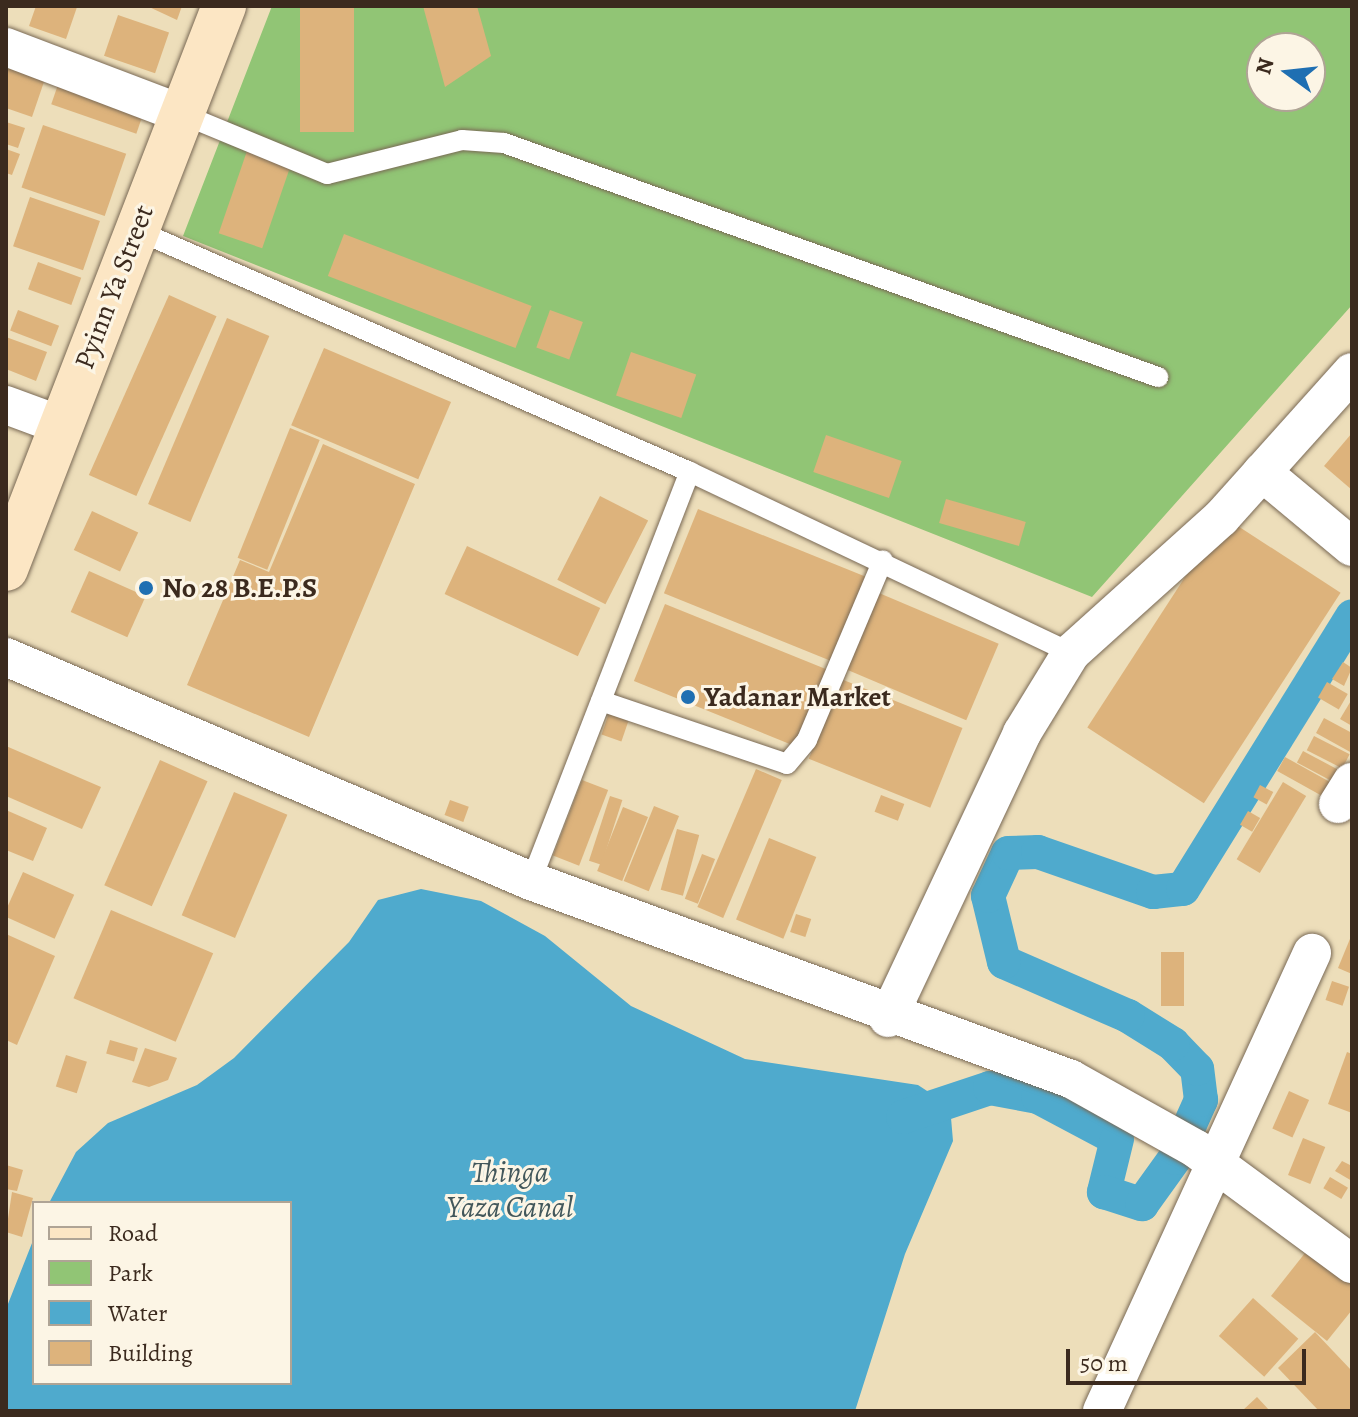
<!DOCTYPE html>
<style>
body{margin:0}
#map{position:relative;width:1358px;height:1417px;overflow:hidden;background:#eddeba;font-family:Alegreya,serif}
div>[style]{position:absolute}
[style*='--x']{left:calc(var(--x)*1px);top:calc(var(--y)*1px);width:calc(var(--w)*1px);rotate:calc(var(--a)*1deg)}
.green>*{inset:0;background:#91c575}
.water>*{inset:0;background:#4faacd}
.canal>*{height:34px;margin:-17px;padding:0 17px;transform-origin:17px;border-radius:17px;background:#4faacd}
.building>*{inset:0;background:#ddb37c;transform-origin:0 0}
.roads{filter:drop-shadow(0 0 2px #796955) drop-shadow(0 0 2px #796955)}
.lane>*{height:20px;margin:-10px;padding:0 10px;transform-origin:10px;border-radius:10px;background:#fff}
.street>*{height:38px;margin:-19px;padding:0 19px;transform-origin:19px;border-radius:19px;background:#fff}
.secondary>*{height:44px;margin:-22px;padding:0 22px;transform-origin:22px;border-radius:22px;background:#fce6c4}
.dots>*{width:22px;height:22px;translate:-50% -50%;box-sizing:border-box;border:4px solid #fcf5e5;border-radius:50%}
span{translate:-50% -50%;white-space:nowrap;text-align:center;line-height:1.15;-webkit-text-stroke:6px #fcf5e5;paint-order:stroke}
.street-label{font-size:28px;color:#3b2a1e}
.poi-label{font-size:28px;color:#3b2a1e;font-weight:700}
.left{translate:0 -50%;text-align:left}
.water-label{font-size:30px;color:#42575b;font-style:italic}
.frame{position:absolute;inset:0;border:8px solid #3b2a1e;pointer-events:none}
.legend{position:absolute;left:32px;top:1201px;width:260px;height:184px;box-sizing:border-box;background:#fcf5e5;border:2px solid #afa495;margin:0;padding:10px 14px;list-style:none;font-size:24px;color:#3b2a1e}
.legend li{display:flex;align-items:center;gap:16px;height:40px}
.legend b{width:40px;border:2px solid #afa495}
.north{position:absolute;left:1246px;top:32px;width:80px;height:80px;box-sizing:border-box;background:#fcf5e5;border:2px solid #afa495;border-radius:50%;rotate:285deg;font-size:22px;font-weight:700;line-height:32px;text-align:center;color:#3b2a1e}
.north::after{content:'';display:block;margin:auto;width:28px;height:36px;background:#1f6fb2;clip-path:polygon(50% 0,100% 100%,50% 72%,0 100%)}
.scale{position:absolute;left:1066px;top:1349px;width:240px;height:36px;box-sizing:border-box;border:4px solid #3b2a1e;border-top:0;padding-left:10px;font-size:24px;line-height:28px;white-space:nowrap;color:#3b2a1e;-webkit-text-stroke:6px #fcf5e5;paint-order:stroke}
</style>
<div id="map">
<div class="green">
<div style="clip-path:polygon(evenodd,272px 6px,1352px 6px,1352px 305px,1092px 597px,183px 236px,272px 6px,1262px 48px,1310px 48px,1310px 96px,1262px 96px,1262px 48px)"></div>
</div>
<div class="water">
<div style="clip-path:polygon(421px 889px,481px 901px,545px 936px,631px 1006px,745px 1059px,918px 1085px,950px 1106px,953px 1141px,905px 1254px,855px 1411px,6px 1411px,6px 1309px,34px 1238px,34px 1383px,290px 1383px,290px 1203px,49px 1203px,76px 1152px,108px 1123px,197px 1085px,234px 1058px,349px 942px,378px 900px)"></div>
</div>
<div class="canal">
<div style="--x:903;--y:1117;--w:92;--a:-18.4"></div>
<div style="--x:990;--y:1088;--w:49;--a:10.6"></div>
<div style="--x:1038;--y:1097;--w:89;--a:28"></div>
<div style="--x:1117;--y:1139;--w:55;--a:103.8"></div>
<div style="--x:1104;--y:1192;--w:40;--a:18"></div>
<div style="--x:1142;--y:1204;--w:57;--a:-54.3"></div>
<div style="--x:1175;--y:1158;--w:64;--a:-65.9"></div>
<div style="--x:1201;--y:1100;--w:31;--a:-97"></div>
<div style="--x:1197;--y:1069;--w:35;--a:-134"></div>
<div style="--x:1173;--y:1044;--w:53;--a:-148.1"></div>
<div style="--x:1128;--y:1016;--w:135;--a:-156.5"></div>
<div style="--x:1004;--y:962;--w:68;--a:-103.6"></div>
<div style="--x:988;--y:896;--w:47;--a:-65.1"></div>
<div style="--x:1008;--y:853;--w:30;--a:-2"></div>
<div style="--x:1038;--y:852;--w:122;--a:19.2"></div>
<div style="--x:1153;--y:892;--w:30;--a:-6"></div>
<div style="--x:1183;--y:889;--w:321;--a:-58.2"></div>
</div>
<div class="building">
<div style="clip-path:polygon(36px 6px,77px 7px,66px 39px,29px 26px)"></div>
<div style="clip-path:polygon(147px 6px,182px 6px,177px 20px)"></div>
<div style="left:300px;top:6px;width:54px;height:126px"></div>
<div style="clip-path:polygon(423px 6px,477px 6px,491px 56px,445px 87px)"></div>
<div style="left:118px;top:15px;width:54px;height:43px;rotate:19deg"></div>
<div style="clip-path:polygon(6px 56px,48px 70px,32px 117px,6px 108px)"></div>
<div style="left:61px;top:76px;width:90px;height:30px;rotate:19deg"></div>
<div style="clip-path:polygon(6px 122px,25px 128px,18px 148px,6px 144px)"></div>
<div style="left:43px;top:125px;width:88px;height:66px;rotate:19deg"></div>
<div style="clip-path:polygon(6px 149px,20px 154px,12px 175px,6px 173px)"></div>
<div style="left:247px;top:151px;width:46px;height:87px;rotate:19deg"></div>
<div style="left:30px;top:197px;width:74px;height:52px;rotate:19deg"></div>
<div style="left:344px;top:234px;width:201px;height:45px;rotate:21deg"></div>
<div style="left:38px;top:262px;width:46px;height:29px;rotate:20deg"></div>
<div style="left:169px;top:295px;width:52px;height:197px;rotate:24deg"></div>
<div style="left:18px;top:310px;width:44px;height:22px;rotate:21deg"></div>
<div style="left:550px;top:310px;width:35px;height:40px;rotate:20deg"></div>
<div style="left:227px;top:318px;width:46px;height:202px;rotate:23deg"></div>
<div style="clip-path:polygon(6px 337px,47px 352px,36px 381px,6px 369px)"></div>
<div style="left:324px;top:348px;width:138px;height:84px;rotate:23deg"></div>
<div style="left:631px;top:352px;width:69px;height:46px;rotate:19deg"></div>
<div style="left:290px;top:428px;width:32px;height:140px;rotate:22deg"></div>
<div style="clip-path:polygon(1352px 433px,1352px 490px,1324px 466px)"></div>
<div style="left:826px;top:435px;width:80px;height:39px;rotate:19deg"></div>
<div style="clip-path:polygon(323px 444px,415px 484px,309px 737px,187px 685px,240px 560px,269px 572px)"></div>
<div style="left:600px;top:496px;width:54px;height:94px;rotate:27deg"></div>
<div style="left:946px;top:499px;width:83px;height:25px;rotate:16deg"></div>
<div style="left:698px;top:509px;width:181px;height:91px;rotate:22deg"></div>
<div style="left:92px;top:511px;width:51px;height:43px;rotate:25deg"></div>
<div style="left:1224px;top:517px;width:139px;height:251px;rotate:33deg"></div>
<div style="left:467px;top:546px;width:147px;height:53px;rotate:25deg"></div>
<div style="left:89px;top:571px;width:62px;height:45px;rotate:24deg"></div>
<div style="left:879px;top:593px;width:130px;height:83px;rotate:23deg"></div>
<div style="left:665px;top:604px;width:174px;height:83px;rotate:22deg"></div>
<div style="clip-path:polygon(1343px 662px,1352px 668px,1344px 686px,1332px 679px)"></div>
<div style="left:841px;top:679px;width:131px;height:86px;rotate:22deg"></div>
<div style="left:1327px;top:682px;width:24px;height:18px;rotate:30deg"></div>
<div style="clip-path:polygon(1352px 699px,1352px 726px,1340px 719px)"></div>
<div style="left:610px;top:710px;width:21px;height:26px;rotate:19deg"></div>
<div style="clip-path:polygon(1324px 718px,1352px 733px,1352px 753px,1316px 733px)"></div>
<div style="left:1314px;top:736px;width:40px;height:16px;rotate:27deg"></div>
<div style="clip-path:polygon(6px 746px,101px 787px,82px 829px,6px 796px)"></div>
<div style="left:1303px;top:751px;width:44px;height:13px;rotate:28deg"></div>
<div style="left:1285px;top:757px;width:56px;height:16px;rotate:29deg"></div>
<div style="left:160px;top:760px;width:52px;height:137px;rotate:24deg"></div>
<div style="left:756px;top:769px;width:28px;height:150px;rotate:23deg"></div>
<div style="left:582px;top:780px;width:28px;height:81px;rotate:21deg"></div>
<div style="left:1283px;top:782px;width:27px;height:90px;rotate:31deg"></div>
<div style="left:1260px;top:785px;width:15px;height:14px;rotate:28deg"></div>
<div style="left:234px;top:792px;width:58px;height:134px;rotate:23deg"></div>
<div style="left:881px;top:795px;width:25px;height:18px;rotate:21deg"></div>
<div style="left:610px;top:796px;width:13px;height:68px;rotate:18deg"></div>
<div style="left:450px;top:800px;width:20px;height:16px;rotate:20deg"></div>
<div style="left:654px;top:806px;width:27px;height:81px;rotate:22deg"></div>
<div style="left:623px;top:807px;width:27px;height:69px;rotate:22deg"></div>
<div style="clip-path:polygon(6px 810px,47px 828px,33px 861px,6px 850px)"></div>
<div style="left:1248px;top:811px;width:14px;height:16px;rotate:30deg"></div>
<div style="left:677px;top:829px;width:23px;height:63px;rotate:15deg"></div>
<div style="left:769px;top:838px;width:51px;height:88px;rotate:22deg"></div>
<div style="left:702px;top:854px;width:14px;height:48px;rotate:21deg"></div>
<div style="left:23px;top:872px;width:56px;height:48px;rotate:24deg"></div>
<div style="left:111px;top:910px;width:111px;height:96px;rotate:23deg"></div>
<div style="left:796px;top:914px;width:16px;height:19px;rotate:18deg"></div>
<div style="clip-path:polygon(6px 934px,55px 956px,17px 1045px,6px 1040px)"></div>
<div style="clip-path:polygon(1352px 934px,1352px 974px,1338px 968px)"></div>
<div style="left:1184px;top:952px;width:54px;height:23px;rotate:90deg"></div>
<div style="left:1332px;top:981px;width:18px;height:20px;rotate:19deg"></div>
<div style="left:110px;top:1040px;width:29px;height:14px;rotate:16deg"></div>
<div style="clip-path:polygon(145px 1048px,177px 1058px,168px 1080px,149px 1087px,132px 1082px)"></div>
<div style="clip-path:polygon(1347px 1052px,1352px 1054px,1352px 1113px,1328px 1104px)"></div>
<div style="left:66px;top:1055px;width:22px;height:33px;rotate:18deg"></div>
<div style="left:1289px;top:1091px;width:22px;height:41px;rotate:24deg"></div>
<div style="left:1303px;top:1138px;width:24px;height:40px;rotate:22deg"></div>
<div style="clip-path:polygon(1342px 1161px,1352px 1166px,1352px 1181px,1335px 1171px)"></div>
<div style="clip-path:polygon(6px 1165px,23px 1170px,17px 1191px,6px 1189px)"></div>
<div style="left:1330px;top:1177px;width:21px;height:13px;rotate:31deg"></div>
<div style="clip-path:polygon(12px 1192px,33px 1198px,22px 1237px,6px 1232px)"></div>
<div style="clip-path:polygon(1309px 1248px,1352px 1283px,1352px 1310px,1327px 1341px,1271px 1296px)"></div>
<div style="left:1253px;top:1298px;width:61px;height:51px;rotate:42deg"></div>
<div style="clip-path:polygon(1315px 1332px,1352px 1371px,1352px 1411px,1319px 1411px,1278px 1368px)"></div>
<div style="clip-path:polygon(1257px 1397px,1270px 1411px,1242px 1411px)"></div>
</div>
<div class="roads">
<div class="lane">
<div style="--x:182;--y:114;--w:157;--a:22.5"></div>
<div style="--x:327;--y:174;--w:139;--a:-14.1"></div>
<div style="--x:462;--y:140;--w:42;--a:4.1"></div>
<div style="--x:504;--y:143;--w:695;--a:19.69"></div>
<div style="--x:136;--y:230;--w:605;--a:23.6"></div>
<div style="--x:690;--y:472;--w:422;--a:25.4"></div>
<div style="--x:601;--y:701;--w:196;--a:18.7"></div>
<div style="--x:787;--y:764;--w:31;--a:-50"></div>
<div style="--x:807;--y:740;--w:195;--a:-67.1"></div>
<div style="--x:531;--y:881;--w:439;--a:-68.8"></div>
</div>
<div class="street">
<div style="--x:6;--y:47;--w:188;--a:20.8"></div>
<div style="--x:6;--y:405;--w:58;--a:20.3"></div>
<div style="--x:1262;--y:472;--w:117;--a:39.8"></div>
<div style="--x:6;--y:657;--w:571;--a:23.11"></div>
<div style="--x:531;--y:881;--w:575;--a:20.14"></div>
<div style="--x:1071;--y:1079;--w:143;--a:29.2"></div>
<div style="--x:1196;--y:1149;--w:194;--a:36.4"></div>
<div style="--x:1338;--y:804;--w:26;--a:-58"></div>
<div style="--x:888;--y:1018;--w:315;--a:-64.8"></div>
<div style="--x:1022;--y:733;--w:94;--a:-58.5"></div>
<div style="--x:1071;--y:653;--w:202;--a:-42"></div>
<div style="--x:1221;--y:518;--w:196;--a:-48.1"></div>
<div style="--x:1102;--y:1411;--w:504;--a:-65.37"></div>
</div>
<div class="secondary">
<div style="--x:6;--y:569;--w:604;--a:-68.83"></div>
</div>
</div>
<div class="dots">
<div style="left:146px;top:588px;background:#1f6fb2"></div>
<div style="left:688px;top:697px;background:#1f6fb2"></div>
</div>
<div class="street-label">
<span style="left:114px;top:287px;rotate:-69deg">Pyinn Ya Street</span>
</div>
<div class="poi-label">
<span class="left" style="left:162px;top:588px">No 28 B.E.P.S</span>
<span class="left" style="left:704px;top:697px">Yadanar Market</span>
</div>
<div class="water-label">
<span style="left:510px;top:1189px">Thinga<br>Yaza Canal</span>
</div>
<div class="frame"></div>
<ul class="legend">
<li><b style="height:10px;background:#fce6c4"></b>Road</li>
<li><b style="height:22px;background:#91c575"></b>Park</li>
<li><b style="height:22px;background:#4faacd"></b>Water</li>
<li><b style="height:22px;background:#ddb37c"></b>Building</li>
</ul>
<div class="north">N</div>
<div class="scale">50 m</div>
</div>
